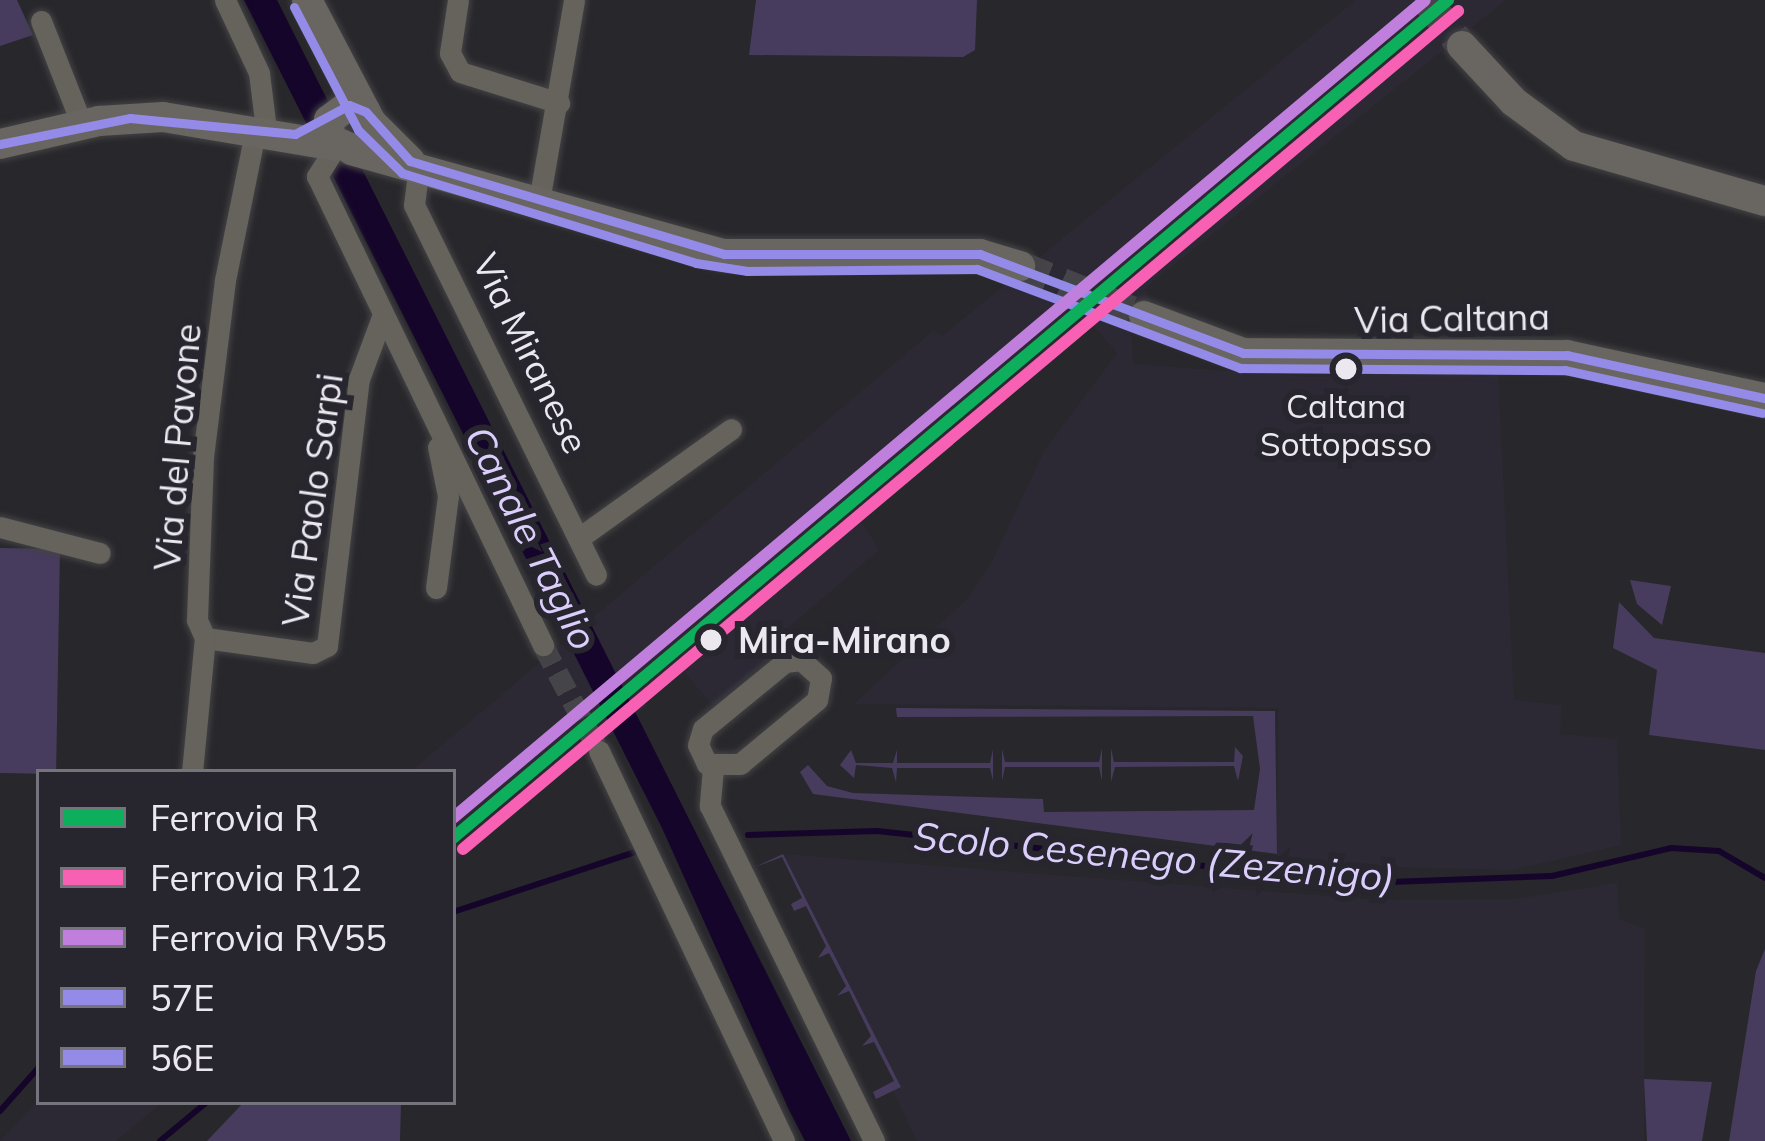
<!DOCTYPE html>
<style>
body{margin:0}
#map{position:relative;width:1765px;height:1141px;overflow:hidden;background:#28272b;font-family:Mulish,sans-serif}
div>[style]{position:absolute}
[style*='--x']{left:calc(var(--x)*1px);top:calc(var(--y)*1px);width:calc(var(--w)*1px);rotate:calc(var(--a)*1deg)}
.built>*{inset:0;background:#2c2935}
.green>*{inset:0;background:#473c5e;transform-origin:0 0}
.water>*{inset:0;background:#15052a}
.stream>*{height:6px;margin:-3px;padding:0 3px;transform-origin:3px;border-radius:3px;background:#15052a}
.minor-tunnel>*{height:21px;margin-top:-10.5px;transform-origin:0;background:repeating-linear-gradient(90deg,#454448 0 21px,transparent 0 31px)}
.secondary-tunnel>*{height:30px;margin-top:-15px;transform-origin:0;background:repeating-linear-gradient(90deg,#454448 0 30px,transparent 0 45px)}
.roads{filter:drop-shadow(0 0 3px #434346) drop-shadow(0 0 3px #434346)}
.minor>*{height:21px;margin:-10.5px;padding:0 10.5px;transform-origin:10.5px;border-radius:10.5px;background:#66625c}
.secondary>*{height:30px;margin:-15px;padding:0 15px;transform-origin:15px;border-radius:15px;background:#696560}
.bus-1>*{height:9px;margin:-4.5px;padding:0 4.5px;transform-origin:4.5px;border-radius:4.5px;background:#948be9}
.bus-2>*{height:9px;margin:-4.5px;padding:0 4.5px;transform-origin:4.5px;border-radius:4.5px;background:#948be9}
.rail-1>*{height:12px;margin:-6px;padding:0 6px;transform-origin:6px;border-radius:6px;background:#0daf5c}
.rail-2>*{height:12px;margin:-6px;padding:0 6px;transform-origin:6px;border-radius:6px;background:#f860b3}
.rail-3>*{height:12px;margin:-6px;padding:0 6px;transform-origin:6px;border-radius:6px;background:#c07fdc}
.dots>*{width:33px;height:33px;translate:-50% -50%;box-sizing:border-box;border:6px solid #27252d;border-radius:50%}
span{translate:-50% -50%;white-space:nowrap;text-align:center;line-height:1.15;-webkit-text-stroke:12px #27252d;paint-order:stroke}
.bus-label{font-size:33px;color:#ebe9ef}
.street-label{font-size:36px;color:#ebe9ef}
.stop-label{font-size:36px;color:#ebe9ef;font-weight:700}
.left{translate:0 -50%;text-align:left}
.water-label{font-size:39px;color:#dbcefc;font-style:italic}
.legend{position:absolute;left:36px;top:769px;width:420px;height:336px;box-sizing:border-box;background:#27252d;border:3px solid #75737b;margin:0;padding:15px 21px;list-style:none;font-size:36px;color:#ebe9ef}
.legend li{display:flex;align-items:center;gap:24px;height:60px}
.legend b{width:60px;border:3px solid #75737b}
</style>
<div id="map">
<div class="built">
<div style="clip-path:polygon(1356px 0,1506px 0,1145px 288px,1153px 308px,1131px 327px,1133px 364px,1312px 377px,1498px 368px,1514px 700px,1562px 705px,1560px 734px,1617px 739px,1621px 845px,1512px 870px,1277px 864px,1278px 708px,854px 704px,967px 599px,992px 561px,1045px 449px,1117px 353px,1091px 323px,858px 516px,879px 550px,768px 645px,774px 654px,713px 706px,679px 666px,642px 698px,647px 706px,453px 861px,453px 772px,410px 772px,934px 330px,942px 336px)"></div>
<div style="clip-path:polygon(783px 854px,1380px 900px,1514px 899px,1617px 883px,1619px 919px,1645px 929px,1644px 1141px,917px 1141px,893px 1091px,901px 1087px)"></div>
<div style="clip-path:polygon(39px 1099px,39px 1102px,163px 1102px,116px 1141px,0 1141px)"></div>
</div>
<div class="green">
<div style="clip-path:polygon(0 0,17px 0,33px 35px,0 46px)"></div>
<div style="clip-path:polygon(756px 0,977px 0,975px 50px,963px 57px,749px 55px)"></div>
<div style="left:0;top:548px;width:60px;height:225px;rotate:1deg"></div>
<div style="clip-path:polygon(1630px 580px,1671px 586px,1662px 625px,1637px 604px)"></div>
<div style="clip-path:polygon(1619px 602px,1654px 638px,1765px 653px,1765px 750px,1649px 735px,1657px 670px,1613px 648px)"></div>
<div style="clip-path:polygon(896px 708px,1275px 711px,1277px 854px,813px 794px,800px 772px,808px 765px,827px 786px,853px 793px,1043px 799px,1044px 812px,1254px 810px,1260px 769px,1253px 716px,897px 717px)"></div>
<div style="clip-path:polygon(1235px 747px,1243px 756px,1238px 781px,1234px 766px,1115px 767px,1111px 782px,1111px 748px,1114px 762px,1234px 762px)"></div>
<div style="clip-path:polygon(1102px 748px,1102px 781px,1099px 767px,1005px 767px,1002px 781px,1002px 749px,1005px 762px,1099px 762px)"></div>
<div style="clip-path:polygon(993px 749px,993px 781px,990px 768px,897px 768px,896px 782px,892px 768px,856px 765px,854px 778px,840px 765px,851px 750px,856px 763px,893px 763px,897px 750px,897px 763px,990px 763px)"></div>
<div style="clip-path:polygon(783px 854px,901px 1087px,876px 1099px,873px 1092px,894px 1081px,874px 1042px,862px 1046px,871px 1036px,849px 991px,837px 996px,846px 986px,829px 953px,818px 958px,826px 946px,806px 906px,794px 911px,791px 904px,802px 898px,782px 857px,755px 867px)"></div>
<div style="clip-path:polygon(1765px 949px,1765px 1141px,1729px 1141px,1756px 971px)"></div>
<div style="clip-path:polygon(1644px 1079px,1712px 1082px,1702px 1141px,1647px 1141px)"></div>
<div style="clip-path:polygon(244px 1102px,401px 1102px,400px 1141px,207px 1141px)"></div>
</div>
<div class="water">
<div style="clip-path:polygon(244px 0,277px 0,851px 1141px,805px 1141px,789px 1110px,662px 828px)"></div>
</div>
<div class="stream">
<div style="--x:748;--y:835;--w:129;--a:-1.8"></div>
<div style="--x:877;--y:831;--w:489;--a:6.1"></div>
<div style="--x:1363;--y:883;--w:189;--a:-2.1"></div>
<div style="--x:1552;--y:876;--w:122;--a:-13.2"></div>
<div style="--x:1671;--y:848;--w:48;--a:3.6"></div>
<div style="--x:1719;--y:851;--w:53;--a:30.4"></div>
<div style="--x:453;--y:912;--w:193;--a:-18.2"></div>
<div style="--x:0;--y:1111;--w:59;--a:-48.4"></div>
<div style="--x:160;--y:1141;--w:61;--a:-39.7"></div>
</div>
<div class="minor-tunnel">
<div style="--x:543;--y:645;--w:120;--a:62.2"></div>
</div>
<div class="secondary-tunnel">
<div style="--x:1426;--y:0;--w:58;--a:52"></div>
<div style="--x:1020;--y:266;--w:134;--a:22"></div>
</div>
<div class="roads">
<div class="minor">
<div style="--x:225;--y:0;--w:81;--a:65"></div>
<div style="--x:259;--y:73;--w:56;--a:82.9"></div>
<div style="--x:458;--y:0;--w:54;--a:98.6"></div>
<div style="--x:450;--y:53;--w:21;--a:62"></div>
<div style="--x:460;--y:72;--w:104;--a:17.4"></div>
<div style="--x:41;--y:21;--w:112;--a:68.5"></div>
<div style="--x:336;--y:146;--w:36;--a:122"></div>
<div style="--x:317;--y:176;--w:521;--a:64.27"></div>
<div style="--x:419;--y:165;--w:40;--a:97.1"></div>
<div style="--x:414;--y:205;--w:412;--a:63.8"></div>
<div style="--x:539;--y:201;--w:204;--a:-80.1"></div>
<div style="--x:0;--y:527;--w:103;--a:14.6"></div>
<div style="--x:579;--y:538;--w:187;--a:-35.6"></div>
<div style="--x:436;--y:588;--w:93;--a:-82.6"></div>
<div style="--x:448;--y:496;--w:50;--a:-101.5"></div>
<div style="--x:205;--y:638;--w:109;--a:7.9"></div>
<div style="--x:313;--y:653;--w:16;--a:-27"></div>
<div style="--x:327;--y:646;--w:269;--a:-83.2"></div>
<div style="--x:359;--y:379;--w:69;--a:-69.7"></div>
<div style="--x:801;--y:660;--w:27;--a:42"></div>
<div style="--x:821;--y:678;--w:22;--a:100"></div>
<div style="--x:817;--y:700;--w:100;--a:140.3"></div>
<div style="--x:740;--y:764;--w:33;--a:180"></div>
<div style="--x:707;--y:764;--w:21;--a:-115"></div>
<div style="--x:698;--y:745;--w:17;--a:-73"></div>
<div style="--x:703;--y:729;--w:106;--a:-39.3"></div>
<div style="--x:785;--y:662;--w:16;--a:-7"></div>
<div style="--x:599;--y:751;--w:432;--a:64.6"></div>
<div style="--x:713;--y:768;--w:38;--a:95"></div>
<div style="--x:710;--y:806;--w:373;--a:63.9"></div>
<div style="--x:192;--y:772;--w:135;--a:-84.5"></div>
<div style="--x:205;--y:638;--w:20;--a:-114"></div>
<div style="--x:197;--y:620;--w:163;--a:-87.9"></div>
<div style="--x:203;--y:457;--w:178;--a:-82.9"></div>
<div style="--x:225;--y:280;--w:155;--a:-78.5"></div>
</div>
<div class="secondary">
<div style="--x:307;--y:0;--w:138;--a:62.3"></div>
<div style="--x:371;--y:122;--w:55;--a:45"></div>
<div style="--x:1462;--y:46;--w:76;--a:47.1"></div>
<div style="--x:1514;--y:102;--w:74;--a:36.3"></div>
<div style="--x:1574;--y:146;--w:199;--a:16.1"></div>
<div style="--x:0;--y:144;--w:102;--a:-13.1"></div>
<div style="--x:99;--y:121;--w:64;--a:-3.6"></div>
<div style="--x:163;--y:117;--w:175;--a:9.5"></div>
<div style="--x:353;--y:149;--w:25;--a:-157"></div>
<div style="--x:330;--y:139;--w:19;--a:-93"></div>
<div style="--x:329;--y:120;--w:25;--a:-37"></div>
<div style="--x:349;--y:105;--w:18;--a:22"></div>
<div style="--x:351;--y:150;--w:387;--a:15.6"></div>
<div style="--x:724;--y:254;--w:256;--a:0"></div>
<div style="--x:980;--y:254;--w:42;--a:16.7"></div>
<div style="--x:1144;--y:316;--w:106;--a:20.5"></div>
<div style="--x:1243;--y:353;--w:324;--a:0.4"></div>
<div style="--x:1567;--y:355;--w:203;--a:12.3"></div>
</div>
</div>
<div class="bus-1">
<div style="--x:0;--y:144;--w:133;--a:-11.3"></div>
<div style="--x:130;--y:118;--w:166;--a:5.5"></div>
<div style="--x:295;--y:134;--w:61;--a:-28.2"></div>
<div style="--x:349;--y:105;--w:18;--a:22"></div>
<div style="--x:366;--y:112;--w:66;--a:48.1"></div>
<div style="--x:410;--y:161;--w:327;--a:16.5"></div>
<div style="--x:724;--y:254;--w:256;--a:0"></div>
<div style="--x:980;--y:254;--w:281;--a:20.6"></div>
<div style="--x:1243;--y:353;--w:324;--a:0.4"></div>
<div style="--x:1567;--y:355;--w:203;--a:12.3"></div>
</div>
<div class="bus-2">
<div style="--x:294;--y:7;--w:139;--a:62.5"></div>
<div style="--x:358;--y:130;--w:62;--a:44.3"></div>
<div style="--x:402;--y:173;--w:307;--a:17"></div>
<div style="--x:696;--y:263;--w:52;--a:8.9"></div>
<div style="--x:747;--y:271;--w:230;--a:-0.5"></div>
<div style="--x:977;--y:269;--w:281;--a:20.6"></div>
<div style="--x:1240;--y:368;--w:325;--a:0.4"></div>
<div style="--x:1565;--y:370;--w:202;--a:12.3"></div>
</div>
<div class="rail-1">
<div style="--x:453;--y:838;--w:1301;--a:-40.1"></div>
</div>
<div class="rail-2">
<div style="--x:463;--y:849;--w:1301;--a:-40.1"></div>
</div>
<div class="rail-3">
<div style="--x:453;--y:818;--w:1270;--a:-40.08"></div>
</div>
<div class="dots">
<div style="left:1346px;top:369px;background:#ebe9ef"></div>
<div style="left:711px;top:640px;background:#ebe9ef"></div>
</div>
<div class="bus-label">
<span style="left:1346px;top:425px">Caltana<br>Sottopasso</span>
</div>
<div class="street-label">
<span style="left:1452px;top:318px;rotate:-1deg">Via Caltana</span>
<span style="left:531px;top:353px;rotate:64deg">Via Miranese</span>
<span style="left:177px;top:447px;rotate:-85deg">Via del Pavone</span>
<span style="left:312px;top:500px;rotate:-82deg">Via Paolo Sarpi</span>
</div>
<div class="stop-label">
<span class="left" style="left:738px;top:640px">Mira-Mirano</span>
</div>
<div class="water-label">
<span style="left:531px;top:538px;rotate:63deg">Canale Taglio</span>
<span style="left:1154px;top:857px;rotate:5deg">Scolo Cesenego (Zezenigo)</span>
</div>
<ul class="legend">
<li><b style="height:15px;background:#0daf5c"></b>Ferrovia R</li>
<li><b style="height:15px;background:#f860b3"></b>Ferrovia R12</li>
<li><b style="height:15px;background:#c07fdc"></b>Ferrovia RV55</li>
<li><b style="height:15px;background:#948be9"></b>57E</li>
<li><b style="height:15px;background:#948be9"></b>56E</li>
</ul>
</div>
